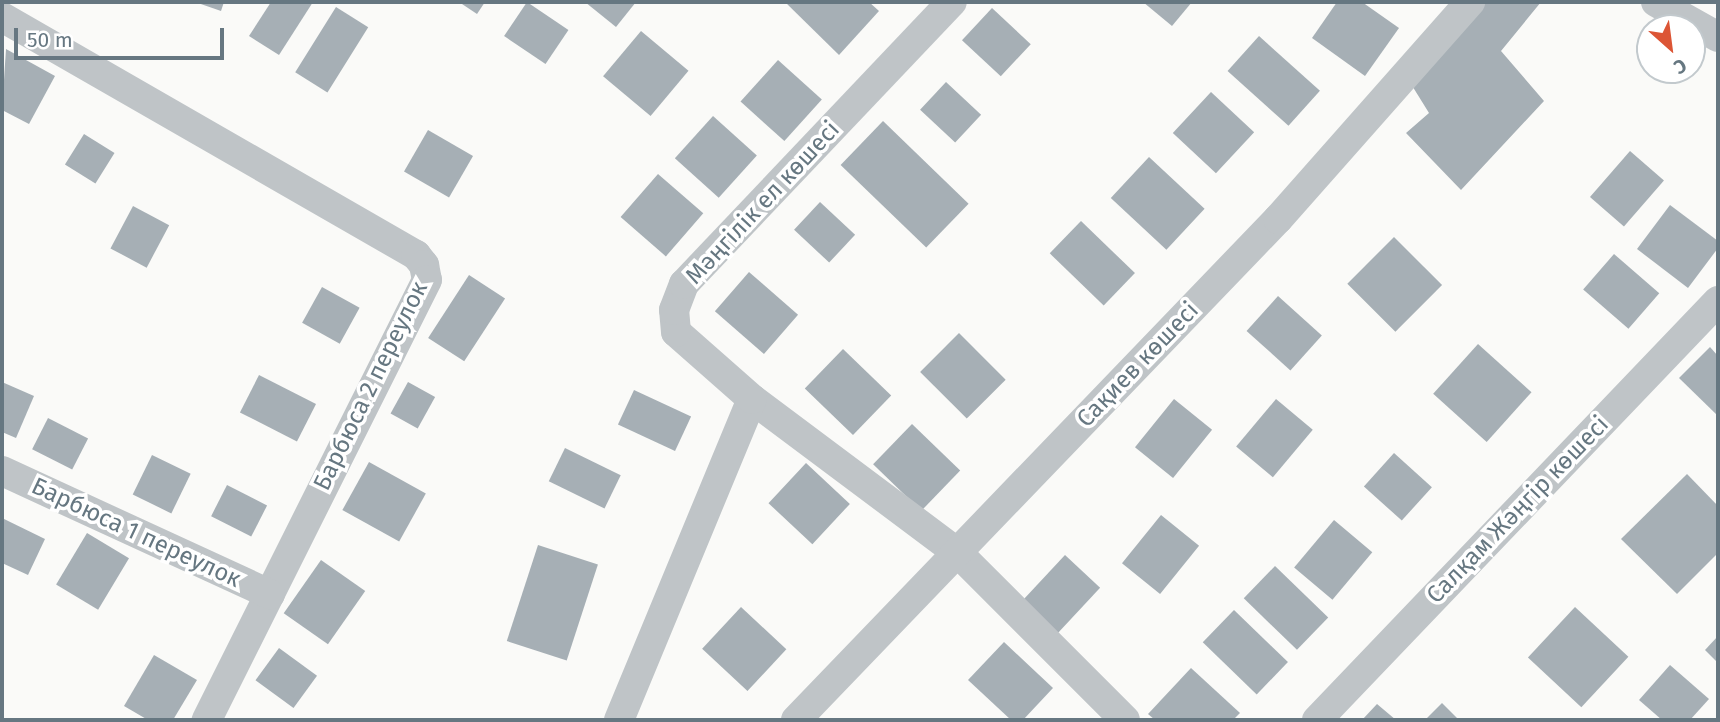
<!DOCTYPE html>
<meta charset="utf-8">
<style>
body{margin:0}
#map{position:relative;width:1720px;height:722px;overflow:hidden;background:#fafaf8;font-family:"Fira Sans",sans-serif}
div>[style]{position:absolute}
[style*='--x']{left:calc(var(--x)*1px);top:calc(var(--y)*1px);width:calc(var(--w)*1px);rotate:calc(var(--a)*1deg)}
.building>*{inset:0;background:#a6afb5;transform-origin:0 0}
.minor>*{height:30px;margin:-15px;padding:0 15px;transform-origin:15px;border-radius:15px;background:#bfc4c7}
span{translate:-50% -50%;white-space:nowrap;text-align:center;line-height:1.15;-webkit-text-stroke:7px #fff;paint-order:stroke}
.street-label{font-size:24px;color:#667781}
.frame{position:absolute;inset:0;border:4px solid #667781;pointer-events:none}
.north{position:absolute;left:1636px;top:14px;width:70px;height:70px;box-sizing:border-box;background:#fff;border:2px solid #c2c9cd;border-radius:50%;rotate:152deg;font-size:19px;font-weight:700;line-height:28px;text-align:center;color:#667781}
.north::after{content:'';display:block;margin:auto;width:24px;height:32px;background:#dc5535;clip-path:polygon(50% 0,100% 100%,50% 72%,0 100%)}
.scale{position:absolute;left:14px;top:28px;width:210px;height:32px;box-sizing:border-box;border:4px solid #667781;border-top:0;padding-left:9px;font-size:21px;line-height:24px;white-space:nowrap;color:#667781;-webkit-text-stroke:5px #fff;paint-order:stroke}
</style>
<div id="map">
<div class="building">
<div style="clip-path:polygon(195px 2px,224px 2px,221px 11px)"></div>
<div style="clip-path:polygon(271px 2px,313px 2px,279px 55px,249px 36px)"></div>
<div style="clip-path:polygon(459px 2px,485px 2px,477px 14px)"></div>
<div style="left:527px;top:2px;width:50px;height:41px;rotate:34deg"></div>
<div style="clip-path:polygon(585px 2px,636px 2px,616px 27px)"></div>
<div style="clip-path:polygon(785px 2px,869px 2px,879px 11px,839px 55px)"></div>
<div style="clip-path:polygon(1143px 2px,1192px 2px,1172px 26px)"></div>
<div style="clip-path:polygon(1337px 2px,1362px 2px,1399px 28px,1365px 76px,1312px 38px)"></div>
<div style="clip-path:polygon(1482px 2px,1541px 2px,1501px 51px,1544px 101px,1461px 190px,1406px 133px,1429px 113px,1411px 84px)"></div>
<div style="left:336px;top:7px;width:38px;height:77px;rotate:32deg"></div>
<div style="left:992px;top:8px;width:53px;height:44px;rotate:43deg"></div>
<div style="left:641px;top:31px;width:62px;height:59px;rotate:40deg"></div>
<div style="left:1259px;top:36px;width:82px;height:47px;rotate:42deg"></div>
<div style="clip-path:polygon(6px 49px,55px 76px,29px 124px,2px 110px)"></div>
<div style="left:778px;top:60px;width:59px;height:56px;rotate:42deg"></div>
<div style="left:946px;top:82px;width:48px;height:38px;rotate:43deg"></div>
<div style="left:1211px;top:92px;width:59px;height:56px;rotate:43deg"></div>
<div style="left:713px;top:116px;width:59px;height:57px;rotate:42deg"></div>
<div style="left:883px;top:121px;width:119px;height:61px;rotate:44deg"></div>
<div style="left:428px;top:130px;width:52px;height:48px;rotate:30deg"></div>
<div style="left:84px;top:134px;width:36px;height:36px;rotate:32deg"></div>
<div style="left:1630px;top:151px;width:45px;height:61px;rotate:41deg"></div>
<div style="left:1149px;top:157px;width:76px;height:56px;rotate:43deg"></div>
<div style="left:658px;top:174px;width:60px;height:57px;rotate:41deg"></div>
<div style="left:820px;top:202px;width:48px;height:38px;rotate:43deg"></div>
<div style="clip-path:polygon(1670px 205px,1718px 241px,1718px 248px,1688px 288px,1637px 249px)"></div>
<div style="left:133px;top:206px;width:41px;height:48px;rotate:28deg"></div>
<div style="left:1081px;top:221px;width:75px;height:45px;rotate:44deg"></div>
<div style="left:1394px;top:237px;width:68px;height:66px;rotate:45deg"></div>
<div style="left:1614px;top:254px;width:60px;height:47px;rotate:41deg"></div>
<div style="left:749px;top:272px;width:65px;height:52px;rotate:41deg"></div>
<div style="left:469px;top:275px;width:43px;height:75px;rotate:33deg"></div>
<div style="left:322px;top:287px;width:43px;height:41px;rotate:29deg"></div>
<div style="left:1278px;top:296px;width:59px;height:47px;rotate:42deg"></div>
<div style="left:959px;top:333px;width:66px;height:55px;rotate:45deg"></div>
<div style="left:1478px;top:344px;width:72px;height:67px;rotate:42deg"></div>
<div style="clip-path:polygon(1710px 347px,1718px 356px,1718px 416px,1679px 378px)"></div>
<div style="left:843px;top:349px;width:67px;height:55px;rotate:44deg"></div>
<div style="left:259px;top:375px;width:64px;height:42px;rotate:27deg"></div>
<div style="clip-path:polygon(2px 382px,34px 396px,16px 438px,2px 432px)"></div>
<div style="left:408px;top:382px;width:31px;height:36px;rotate:29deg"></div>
<div style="left:634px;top:390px;width:63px;height:38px;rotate:25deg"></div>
<div style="left:1174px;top:399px;width:49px;height:62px;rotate:39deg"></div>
<div style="left:1276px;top:399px;width:48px;height:62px;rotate:40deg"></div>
<div style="left:48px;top:418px;width:45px;height:35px;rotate:27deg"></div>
<div style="left:912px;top:424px;width:67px;height:56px;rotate:44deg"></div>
<div style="left:565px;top:448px;width:62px;height:37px;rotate:26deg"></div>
<div style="left:1394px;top:453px;width:51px;height:45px;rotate:42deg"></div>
<div style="left:152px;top:455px;width:43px;height:44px;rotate:26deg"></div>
<div style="left:369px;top:462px;width:65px;height:55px;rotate:29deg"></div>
<div style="left:806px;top:463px;width:60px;height:55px;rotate:43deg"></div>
<div style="clip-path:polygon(1687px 474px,1718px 506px,1718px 553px,1677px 594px,1621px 539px)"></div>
<div style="left:227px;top:485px;width:45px;height:35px;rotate:27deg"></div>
<div style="left:1161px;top:515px;width:49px;height:62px;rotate:39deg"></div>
<div style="clip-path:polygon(2px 518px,45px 539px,28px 575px,2px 563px)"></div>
<div style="left:1334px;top:520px;width:50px;height:62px;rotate:40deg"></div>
<div style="left:87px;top:533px;width:49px;height:60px;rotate:31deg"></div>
<div style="left:538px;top:545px;width:63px;height:101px;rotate:18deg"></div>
<div style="left:1065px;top:555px;width:48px;height:68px;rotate:43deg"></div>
<div style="left:321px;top:560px;width:54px;height:65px;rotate:35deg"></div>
<div style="left:1275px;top:566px;width:74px;height:45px;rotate:44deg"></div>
<div style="left:741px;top:607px;width:62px;height:57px;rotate:43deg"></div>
<div style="left:1575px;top:607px;width:73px;height:69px;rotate:43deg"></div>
<div style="left:1234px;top:610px;width:75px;height:45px;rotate:44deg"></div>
<div style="clip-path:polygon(1718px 636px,1718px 663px,1705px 650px)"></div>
<div style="clip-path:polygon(1004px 642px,1053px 688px,1023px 720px,1011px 720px,968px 680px)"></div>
<div style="left:279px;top:648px;width:47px;height:40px;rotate:36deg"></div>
<div style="clip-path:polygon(154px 655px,197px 680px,173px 720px,148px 720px,124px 706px)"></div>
<div style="clip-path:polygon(1670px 665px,1709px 699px,1690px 720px,1662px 720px,1639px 700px)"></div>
<div style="clip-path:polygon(1191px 668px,1240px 713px,1233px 720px,1155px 720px,1148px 714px)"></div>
<div style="clip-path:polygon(1442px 703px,1459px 720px,1425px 720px)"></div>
<div style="clip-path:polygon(1377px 704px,1396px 720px,1362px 720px)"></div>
</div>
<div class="minor">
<div style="--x:1656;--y:2;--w:71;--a:29.4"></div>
<div style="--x:2;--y:17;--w:478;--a:29.9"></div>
<div style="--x:416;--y:255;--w:13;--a:51"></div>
<div style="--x:424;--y:265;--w:15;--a:79"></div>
<div style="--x:427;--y:280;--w:492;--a:116.6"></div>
<div style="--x:752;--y:399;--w:257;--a:36.8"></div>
<div style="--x:958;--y:553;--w:236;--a:45"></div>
<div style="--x:2;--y:471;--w:295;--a:24.7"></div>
<div style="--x:619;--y:720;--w:347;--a:-67.5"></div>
<div style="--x:752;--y:399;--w:101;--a:-138.6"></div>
<div style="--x:676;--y:332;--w:22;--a:-95"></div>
<div style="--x:674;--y:310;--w:28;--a:-69"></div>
<div style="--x:684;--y:284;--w:389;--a:-46.5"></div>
<div style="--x:796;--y:720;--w:695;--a:-46.11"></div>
<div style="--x:1278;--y:219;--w:290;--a:-48.5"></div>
<div style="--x:1317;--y:720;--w:580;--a:-46.26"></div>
</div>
<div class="street-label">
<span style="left:763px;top:203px;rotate:-47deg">Мәңгілік ел көшесі</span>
<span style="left:1138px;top:365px;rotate:-46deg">Сақиев көшесі</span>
<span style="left:371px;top:386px;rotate:-64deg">Барбюса 2 переулок</span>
<span style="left:1518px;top:510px;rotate:-46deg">Салқам Жәңгір көшесі</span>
<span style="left:136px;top:533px;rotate:25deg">Барбюса 1 переулок</span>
</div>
<div class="frame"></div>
<div class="north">С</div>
<div class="scale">50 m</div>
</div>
